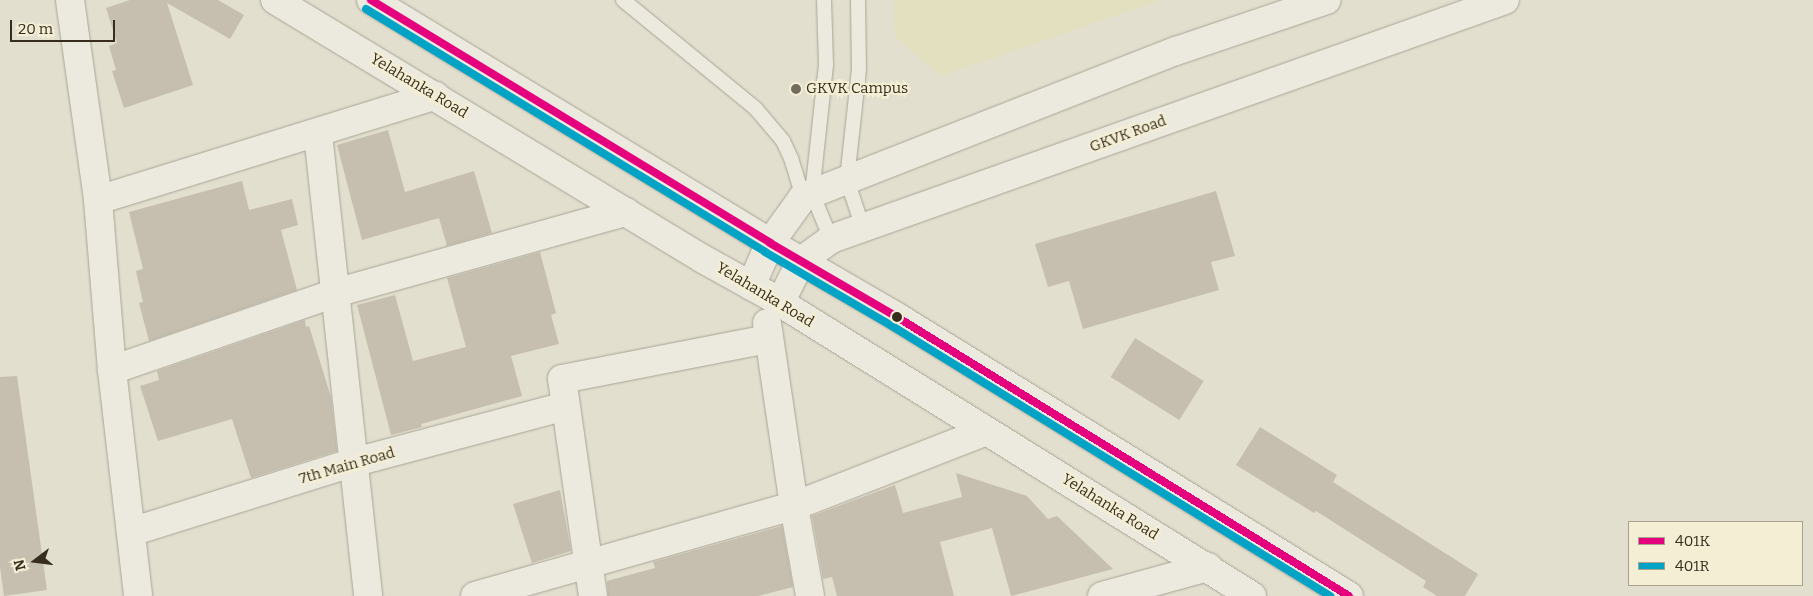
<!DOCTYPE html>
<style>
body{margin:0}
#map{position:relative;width:1813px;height:596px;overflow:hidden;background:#e3dfce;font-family:Bitter,serif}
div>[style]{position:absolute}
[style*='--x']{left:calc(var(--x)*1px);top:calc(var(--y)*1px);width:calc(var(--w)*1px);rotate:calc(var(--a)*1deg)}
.farmland>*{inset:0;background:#e2e0bf}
.building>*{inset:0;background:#c6beaf;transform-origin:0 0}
.roads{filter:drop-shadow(0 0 1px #a8a496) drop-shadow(0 0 1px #a8a496)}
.lane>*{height:14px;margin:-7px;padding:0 7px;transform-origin:7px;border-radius:7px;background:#ece9de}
.street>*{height:28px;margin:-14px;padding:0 14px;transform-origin:14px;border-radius:14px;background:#ece9de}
.secondary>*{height:28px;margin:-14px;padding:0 14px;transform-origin:14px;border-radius:14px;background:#ece9de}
.bus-1>*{height:8px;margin:-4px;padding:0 4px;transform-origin:4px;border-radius:4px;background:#e5007d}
.bus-2>*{height:8px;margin:-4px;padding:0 4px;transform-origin:4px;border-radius:4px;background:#03a3c5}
.dots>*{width:14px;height:14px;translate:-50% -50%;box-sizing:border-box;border:2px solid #f4efd4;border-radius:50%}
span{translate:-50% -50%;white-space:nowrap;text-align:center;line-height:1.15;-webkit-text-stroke:4px #f4efd4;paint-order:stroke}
.street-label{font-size:15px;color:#362d1f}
.poi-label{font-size:15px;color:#362d1f}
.left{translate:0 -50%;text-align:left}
.legend{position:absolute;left:1628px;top:521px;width:175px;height:65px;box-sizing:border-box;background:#f4efd4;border:1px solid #a8a18c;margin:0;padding:6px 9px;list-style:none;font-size:15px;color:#362d1f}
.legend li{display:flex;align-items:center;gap:10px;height:25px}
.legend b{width:25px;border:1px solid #a8a18c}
.north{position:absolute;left:10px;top:536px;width:50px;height:50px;-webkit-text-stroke:4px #f4efd4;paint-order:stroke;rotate:255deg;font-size:14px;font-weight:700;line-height:20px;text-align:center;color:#362d1f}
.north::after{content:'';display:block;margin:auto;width:18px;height:22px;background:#362d1f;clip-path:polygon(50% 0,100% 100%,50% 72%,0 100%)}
.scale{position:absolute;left:10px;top:20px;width:105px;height:22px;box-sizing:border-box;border:2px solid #362d1f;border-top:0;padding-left:6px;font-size:15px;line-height:18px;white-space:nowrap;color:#362d1f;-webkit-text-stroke:4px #f4efd4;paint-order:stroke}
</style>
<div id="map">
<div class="farmland">
<div style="clip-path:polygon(894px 0,1161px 0,941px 76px,895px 37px)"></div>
</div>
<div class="building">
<div style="clip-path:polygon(130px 0,218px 0,244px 15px,230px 39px,167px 3px,193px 85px,124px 108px,112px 71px,116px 70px,109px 46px,117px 43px,106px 8px)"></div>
<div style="clip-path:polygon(388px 130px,405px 192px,474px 171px,492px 233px,447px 246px,439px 218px,362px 240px,337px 145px)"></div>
<div style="clip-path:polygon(242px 181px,249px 210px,292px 199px,298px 225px,281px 230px,297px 290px,149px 341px,139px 303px,143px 302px,136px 271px,143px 269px,129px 212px)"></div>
<div style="clip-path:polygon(1216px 191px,1235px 256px,1211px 262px,1219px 290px,1083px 329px,1069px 281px,1048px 287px,1035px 244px)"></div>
<div style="clip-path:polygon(540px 252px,556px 313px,551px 315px,559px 344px,511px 356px,522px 396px,421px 424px,422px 427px,391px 435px,357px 305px,395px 295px,413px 361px,466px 347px,447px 278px)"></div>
<div style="clip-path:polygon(305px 320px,306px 327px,309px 326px,331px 397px,337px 451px,251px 478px,232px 419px,158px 441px,140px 386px,159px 380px,157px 371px)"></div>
<div style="left:1135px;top:338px;width:81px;height:46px;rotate:32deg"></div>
<div style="clip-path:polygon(17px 376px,47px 590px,4px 596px,0 567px,0 377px)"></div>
<div style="clip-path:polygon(1260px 427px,1337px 475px,1333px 482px,1478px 574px,1465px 596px,1437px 596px,1423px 587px,1426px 581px,1316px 511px,1314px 513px,1236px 465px)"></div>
<div style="clip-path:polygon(956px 473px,1027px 496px,1048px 519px,1057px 516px,1113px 569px,1011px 596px,992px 528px,940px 542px,954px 596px,837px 596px,832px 577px,823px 579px,812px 516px,895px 485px,903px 513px,962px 497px)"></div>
<div style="clip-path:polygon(560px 490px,571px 551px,532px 563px,513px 504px)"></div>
<div style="clip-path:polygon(782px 526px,793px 587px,758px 596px,608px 596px,607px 581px,655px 568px,653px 562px)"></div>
</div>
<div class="roads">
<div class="lane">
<div style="--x:623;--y:0;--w:172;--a:39.3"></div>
<div style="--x:756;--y:109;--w:42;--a:49.8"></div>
<div style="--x:783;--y:141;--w:19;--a:65"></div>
<div style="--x:791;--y:158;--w:41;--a:72.9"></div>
<div style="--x:824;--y:0;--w:65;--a:88.2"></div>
<div style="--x:826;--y:65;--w:129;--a:96.2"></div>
<div style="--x:812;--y:193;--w:50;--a:67.6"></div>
<div style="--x:858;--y:0;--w:69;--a:89.2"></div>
<div style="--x:859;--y:69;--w:112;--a:96.2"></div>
<div style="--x:847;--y:180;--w:51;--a:71.6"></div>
</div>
<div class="street">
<div style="--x:70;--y:0;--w:202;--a:82"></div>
<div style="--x:98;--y:200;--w:171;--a:85.3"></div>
<div style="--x:112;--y:370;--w:227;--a:83.4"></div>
<div style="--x:318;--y:134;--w:465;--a:83.8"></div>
<div style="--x:98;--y:200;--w:353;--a:-17.2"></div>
<div style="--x:767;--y:323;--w:185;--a:81.6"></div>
<div style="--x:794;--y:506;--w:91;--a:79.9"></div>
<div style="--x:112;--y:370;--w:236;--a:-19"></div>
<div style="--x:335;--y:293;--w:302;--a:-15.6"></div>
<div style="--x:131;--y:532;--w:235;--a:-17.4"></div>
<div style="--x:355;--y:462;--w:217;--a:-14.9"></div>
<div style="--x:475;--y:596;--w:331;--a:-15.8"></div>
<div style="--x:794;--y:506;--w:206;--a:-21.3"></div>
<div style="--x:593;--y:596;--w:219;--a:-98.1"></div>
<div style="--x:562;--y:379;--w:210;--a:-11"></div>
<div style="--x:1102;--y:596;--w:110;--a:-15.3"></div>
</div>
<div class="secondary">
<div style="--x:275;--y:0;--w:500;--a:31.18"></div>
<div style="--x:703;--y:259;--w:74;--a:29"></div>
<div style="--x:768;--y:295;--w:570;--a:31.88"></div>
<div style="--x:371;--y:0;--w:467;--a:31.3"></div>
<div style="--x:770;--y:243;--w:147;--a:30.2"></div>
<div style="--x:897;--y:317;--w:531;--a:31.69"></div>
<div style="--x:751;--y:286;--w:47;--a:-66.2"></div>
<div style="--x:770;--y:243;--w:57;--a:-54.3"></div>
<div style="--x:803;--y:197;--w:401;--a:-21.4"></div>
<div style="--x:1176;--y:51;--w:159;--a:-18.7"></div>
<div style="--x:780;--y:303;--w:47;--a:-63.4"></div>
<div style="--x:801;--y:261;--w:37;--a:-36"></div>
<div style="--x:831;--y:239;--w:715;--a:-19.52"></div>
</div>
</div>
<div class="bus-1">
<div style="--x:371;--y:0;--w:467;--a:31.3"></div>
<div style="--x:770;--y:243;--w:147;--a:30.2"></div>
<div style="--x:897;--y:317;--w:531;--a:31.69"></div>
</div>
<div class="bus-2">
<div style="--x:366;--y:9;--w:467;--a:31.3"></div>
<div style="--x:765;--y:252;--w:147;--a:30.2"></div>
<div style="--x:892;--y:326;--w:515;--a:31.65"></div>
</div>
<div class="dots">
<div style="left:796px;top:89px;background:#736b5c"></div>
<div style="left:897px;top:317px;background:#362d1f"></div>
</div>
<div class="street-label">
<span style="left:419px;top:86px;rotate:31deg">Yelahanka Road</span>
<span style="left:1128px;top:134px;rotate:-20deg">GKVK Road</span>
<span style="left:765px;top:295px;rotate:31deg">Yelahanka Road</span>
<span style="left:347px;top:466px;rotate:-16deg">7th Main Road</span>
<span style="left:1110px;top:507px;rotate:32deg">Yelahanka Road</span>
</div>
<div class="poi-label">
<span class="left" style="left:806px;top:89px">GKVK Campus</span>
</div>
<ul class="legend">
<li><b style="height:6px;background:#e5007d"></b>401K</li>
<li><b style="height:6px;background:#03a3c5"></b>401R</li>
</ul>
<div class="north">N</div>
<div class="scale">20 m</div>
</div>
